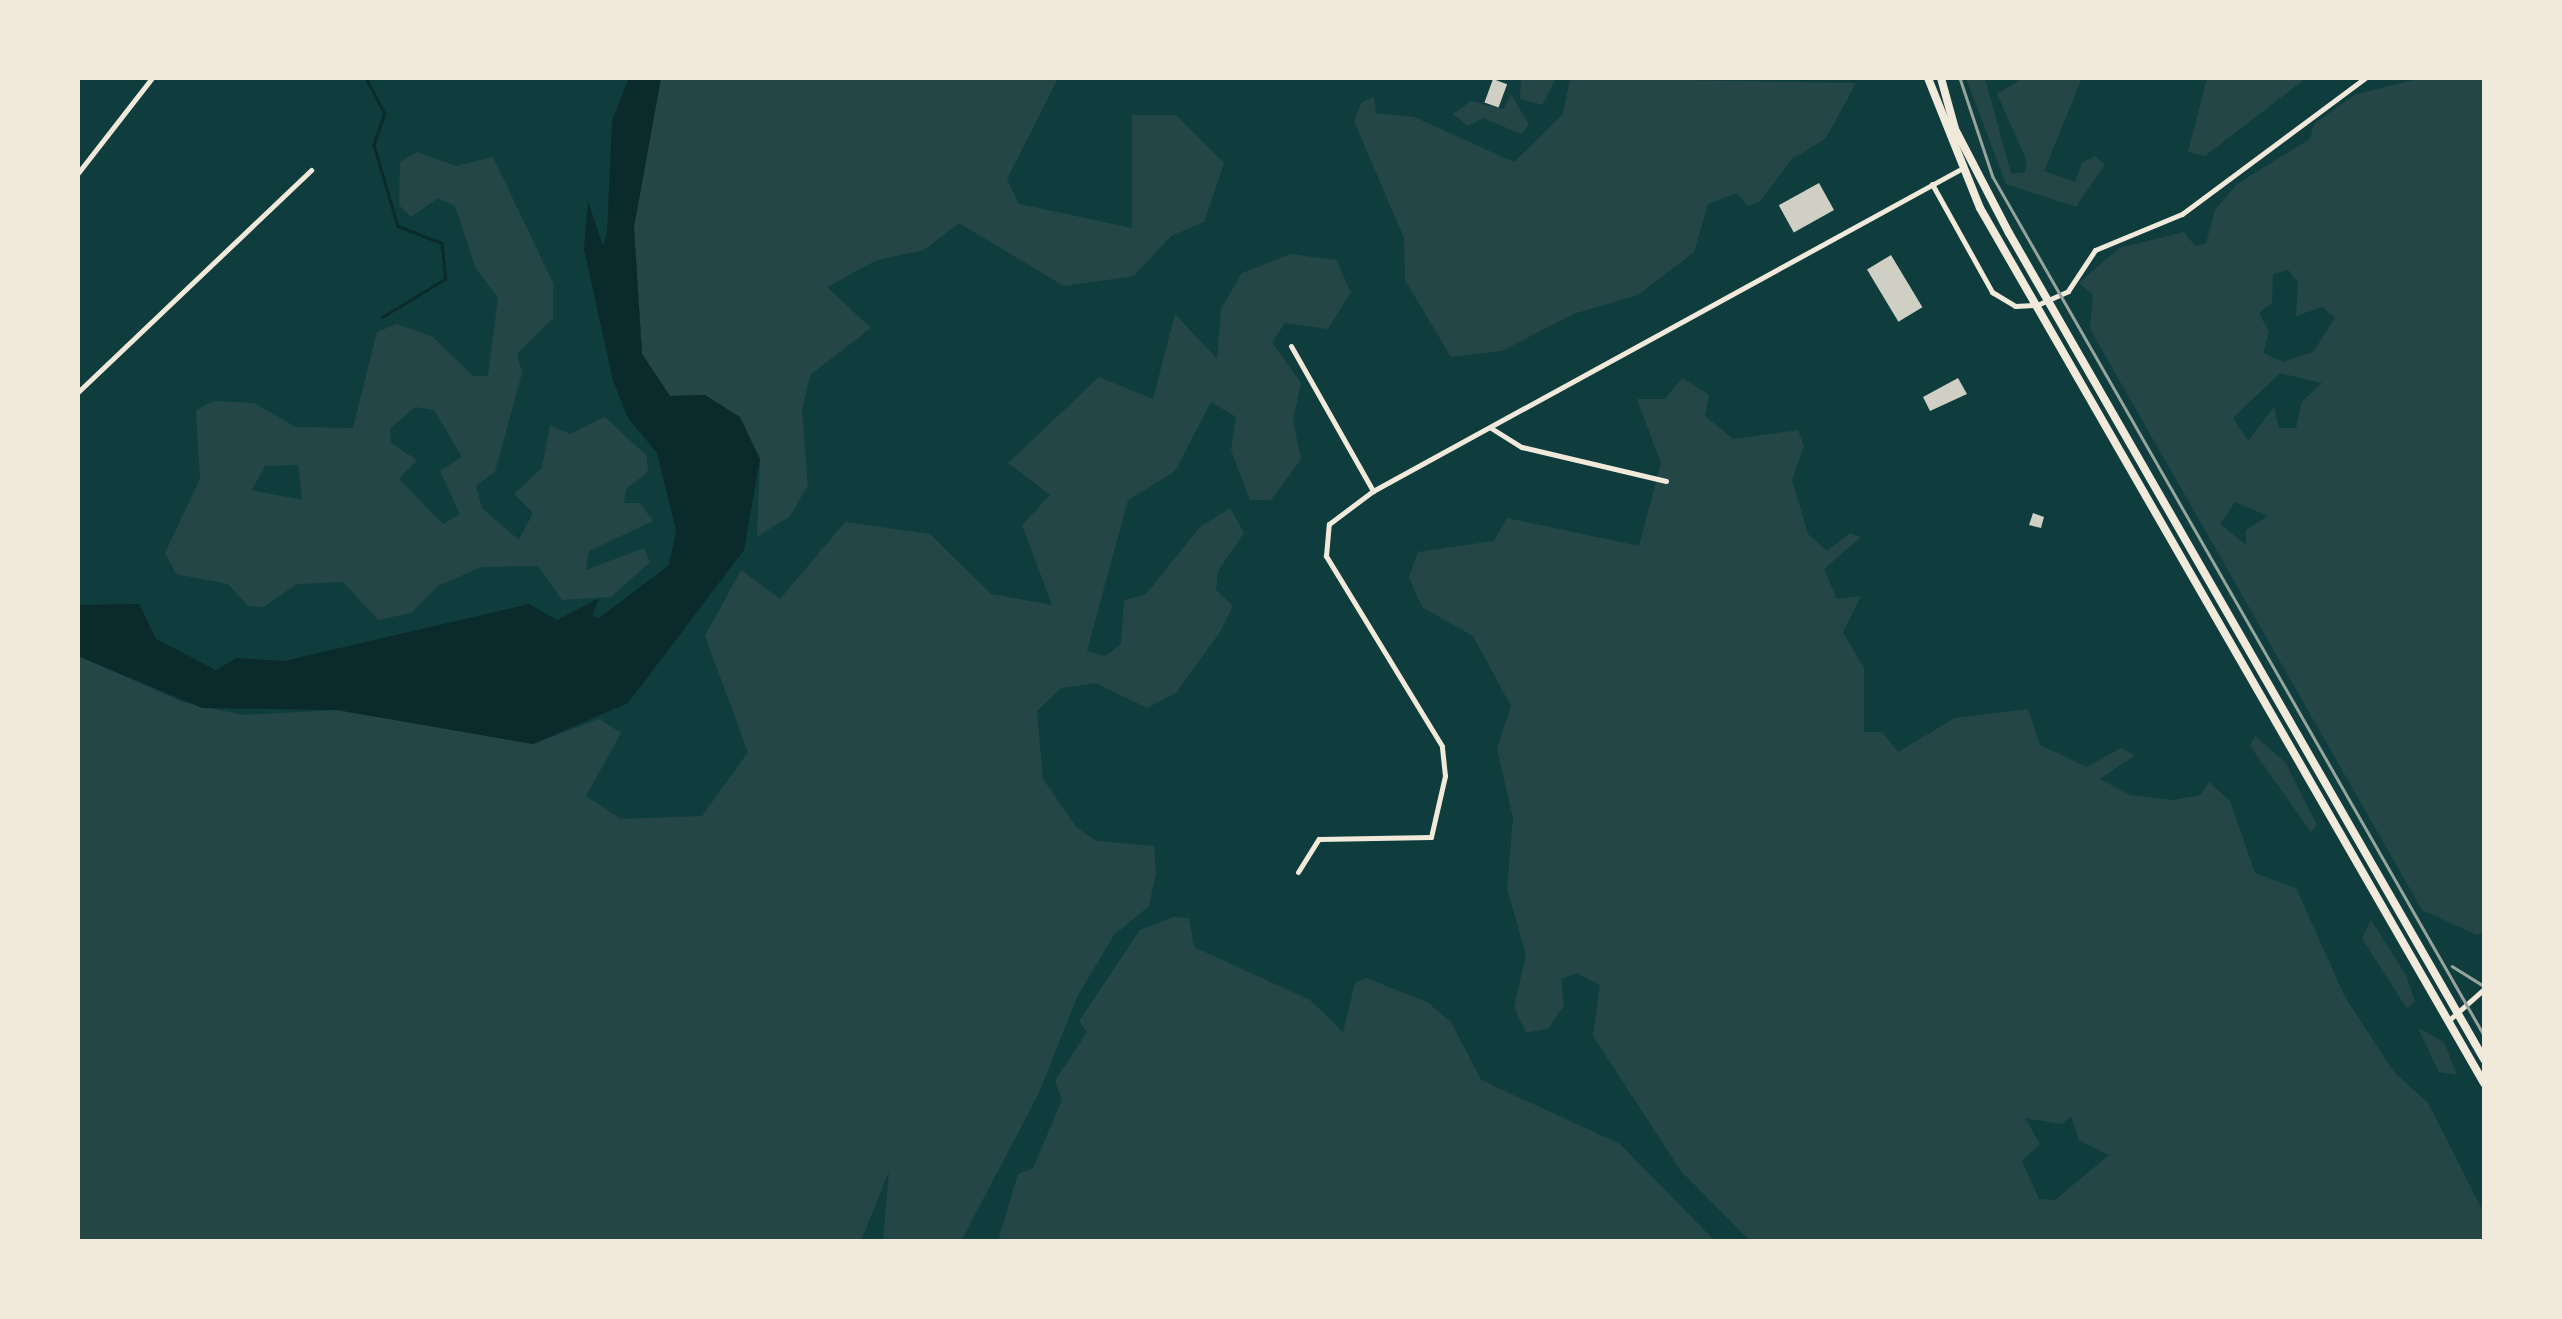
<!DOCTYPE html>
<style>
body{margin:0}
#map{position:relative;width:2562px;height:1319px;overflow:hidden;background:#0f3d3e;font-family:"DM Sans",sans-serif}
div>[style]{position:absolute}
[style*='--x']{left:calc(var(--x)*1px);top:calc(var(--y)*1px);width:calc(var(--w)*1px);rotate:calc(var(--a)*1deg)}
.green>*{inset:0;background:#244646}
.water>*{inset:0;background:#0a2a2b}
.stream>*{height:2.5px;margin:-1.25px;padding:0 1.25px;transform-origin:1.25px;border-radius:1.25px;background:#0a2a2b}
.building>*{inset:0;background:#cfcfc3;transform-origin:0 0}
.minor>*{height:5px;margin:-2.5px;padding:0 2.5px;transform-origin:2.5px;border-radius:2.5px;background:#f1e9da}
.tertiary>*{height:5px;margin:-2.5px;padding:0 2.5px;transform-origin:2.5px;border-radius:2.5px;background:#f1e9da}
.primary>*{height:8px;margin:-4px;padding:0 4px;transform-origin:4px;border-radius:4px;background:#f1e9da}
.tram>*{height:2.5px;margin:-1.25px;padding:0 1.25px;transform-origin:1.25px;border-radius:1.25px;background:#97a49c}
span{translate:-50% -50%;white-space:nowrap;text-align:center;line-height:1.15;-webkit-text-stroke:8px #f1e9da;paint-order:stroke}
.frame{position:absolute;inset:0;border:80px solid #f1e9da;pointer-events:none}
</style>
<div id="map">
<div class="green">
<div style="clip-path:polygon(661px 78px,1058px 78px,1007px 179px,1019px 204px,1132px 228px,1132px 115px,1176px 115px,1224px 163px,1204px 222px,1171px 236px,1134px 276px,1064px 286px,959px 223px,924px 250px,877px 260px,827px 287px,871px 328px,810px 375px,802px 410px,808px 485px,790px 516px,757px 537px,760px 459px,705px 395px,670px 396px,642px 354px,634px 227px)"></div>
<div style="clip-path:polygon(1521px 78px,1556px 78px,1542px 105px,1520px 99px)"></div>
<div style="clip-path:polygon(1570px 78px,1856px 83px,1826px 138px,1792px 159px,1760px 201px,1748px 206px,1736px 193px,1708px 204px,1694px 252px,1638px 295px,1573px 314px,1502px 351px,1451px 357px,1405px 280px,1404px 238px,1354px 121px,1362px 102px,1374px 97px,1376px 113px,1414px 117px,1514px 162px,1563px 114px)"></div>
<div style="clip-path:polygon(1966px 78px,1985px 78px,2011px 174px,2025px 172px,2027px 161px,1997px 94px,2023px 78px,2082px 78px,2044px 171px,2075px 182px,2082px 163px,2095px 156px,2105px 164px,2076px 207px,2006px 184px)"></div>
<div style="clip-path:polygon(2207px 78px,2306px 78px,2205px 156px,2188px 152px)"></div>
<div style="clip-path:polygon(evenodd,2421px 78px,2484px 78px,2484px 932px,2477px 935px,2422px 910px,2090px 329px,2093px 295px,2079px 283px,2119px 248px,2184px 232px,2195px 246px,2206px 243px,2215px 210px,2237px 184px,2310px 139px,2314px 124px,2354px 95px,2421px 78px,2288px 270px,2298px 282px,2296px 316px,2322px 307px,2335px 318px,2313px 352px,2283px 362px,2263px 353px,2269px 332px,2259px 313px,2272px 303px,2273px 274px,2288px 270px,2421px 78px,2280px 373px,2322px 383px,2302px 401px,2296px 428px,2279px 428px,2274px 407px,2248px 441px,2233px 418px,2280px 373px,2421px 78px,2235px 502px,2268px 516px,2246px 530px,2246px 545px,2220px 524px,2235px 502px)"></div>
<div style="clip-path:polygon(1511px 94px,1529px 125px,1521px 134px,1483px 118px,1468px 126px,1453px 114px,1471px 101px,1503px 109px)"></div>
<div style="clip-path:polygon(evenodd,417px 152px,456px 166px,493px 157px,553px 283px,553px 318px,517px 354px,522px 373px,495px 472px,476px 486px,482px 508px,519px 540px,533px 513px,514px 494px,542px 468px,550px 425px,570px 434px,605px 417px,647px 456px,648px 472px,626px 489px,624px 503px,640px 503px,653px 521px,589px 551px,586px 570px,644px 548px,650px 562px,611px 597px,562px 600px,538px 566px,481px 567px,438px 586px,411px 613px,378px 620px,343px 582px,297px 584px,263px 607px,248px 606px,228px 584px,176px 574px,165px 553px,200px 479px,196px 410px,214px 401px,254px 403px,296px 427px,353px 428px,377px 332px,397px 324px,433px 337px,473px 376px,488px 376px,498px 298px,476px 268px,455px 206px,438px 198px,411px 217px,399px 205px,400px 162px,417px 152px,415px 407px,434px 410px,462px 457px,440px 471px,460px 514px,443px 524px,399px 479px,417px 460px,391px 443px,390px 429px,415px 407px,417px 152px,298px 465px,302px 500px,252px 490px,265px 466px,298px 465px)"></div>
<div style="clip-path:polygon(1290px 254px,1336px 260px,1351px 292px,1328px 329px,1285px 323px,1272px 342px,1301px 383px,1293px 420px,1301px 459px,1271px 500px,1250px 500px,1231px 450px,1236px 417px,1211px 402px,1175px 471px,1128px 500px,1087px 651px,1105px 656px,1121px 644px,1124px 600px,1146px 594px,1200px 527px,1230px 508px,1244px 533px,1218px 571px,1216px 590px,1233px 606px,1220px 632px,1176px 693px,1147px 708px,1096px 683px,1061px 688px,1037px 711px,1043px 779px,1077px 828px,1097px 841px,1154px 846px,1156px 873px,1149px 906px,1114px 935px,1077px 997px,1038px 1095px,961px 1241px,883px 1241px,889px 1171px,861px 1241px,78px 1241px,78px 656px,183px 702px,243px 715px,337px 710px,533px 744px,599px 719px,621px 733px,586px 796px,621px 819px,702px 816px,748px 752px,705px 636px,741px 570px,780px 599px,845px 522px,930px 534px,991px 594px,1052px 605px,1022px 525px,1050px 495px,1008px 463px,1099px 377px,1153px 399px,1175px 314px,1217px 359px,1221px 309px,1242px 273px)"></div>
<div style="clip-path:polygon(evenodd,1682px 378px,1709px 395px,1705px 416px,1733px 439px,1798px 430px,1804px 446px,1792px 480px,1808px 534px,1827px 551px,1850px 533px,1861px 537px,1824px 569px,1837px 599px,1861px 596px,1843px 632px,1864px 668px,1864px 732px,1882px 732px,1898px 752px,1955px 718px,2028px 709px,2040px 745px,2087px 767px,2121px 748px,2135px 755px,2100px 779px,2130px 795px,2173px 800px,2200px 795px,2209px 782px,2230px 801px,2255px 873px,2296px 888px,2345px 997px,2394px 1072px,2428px 1103px,2484px 1213px,2484px 1241px,1750px 1241px,1681px 1171px,1593px 1036px,1600px 985px,1577px 973px,1561px 979px,1564px 1005px,1549px 1028px,1526px 1033px,1514px 1007px,1526px 955px,1507px 888px,1513px 818px,1497px 749px,1511px 706px,1473px 636px,1422px 607px,1409px 577px,1418px 552px,1494px 541px,1507px 518px,1639px 546px,1661px 463px,1637px 399px,1665px 399px,1682px 378px,2071px 1116px,2079px 1140px,2109px 1155px,2055px 1200px,2039px 1199px,2022px 1161px,2040px 1144px,2025px 1118px,2062px 1124px,2071px 1116px)"></div>
<div style="clip-path:polygon(2255px 736px,2285px 762px,2317px 825px,2311px 832px,2250px 746px)"></div>
<div style="clip-path:polygon(1173px 917px,1189px 918px,1194px 947px,1310px 1000px,1343px 1032px,1355px 983px,1366px 978px,1427px 1002px,1451px 1022px,1481px 1080px,1620px 1144px,1715px 1241px,998px 1241px,1018px 1174px,1033px 1168px,1062px 1100px,1055px 1081px,1087px 1032px,1079px 1021px,1140px 930px)"></div>
<div style="clip-path:polygon(2371px 920px,2406px 975px,2415px 1002px,2407px 1009px,2362px 938px)"></div>
<div style="clip-path:polygon(2418px 1028px,2444px 1042px,2457px 1075px,2439px 1072px)"></div>
</div>
<div class="water">
<div style="clip-path:polygon(629px 78px,661px 78px,634px 227px,642px 354px,670px 396px,705px 395px,740px 417px,760px 459px,744px 550px,628px 703px,533px 744px,337px 710px,202px 708px,78px 656px,78px 605px,139px 604px,156px 639px,216px 670px,236px 658px,284px 661px,529px 604px,557px 620px,599px 598px,592px 616px,599px 618px,669px 565px,676px 530px,657px 453px,628px 418px,613px 381px,584px 249px,588px 201px,603px 246px,607px 233px,612px 120px)"></div>
</div>
<div class="stream">
<div style="--x:366;--y:78;--w:40;--a:62"></div>
<div style="--x:385;--y:113;--w:34;--a:109"></div>
<div style="--x:374;--y:145;--w:84;--a:73.5"></div>
<div style="--x:398;--y:226;--w:47;--a:21.1"></div>
<div style="--x:442;--y:243;--w:36;--a:84"></div>
<div style="--x:446;--y:279;--w:74;--a:148.9"></div>
</div>
<div class="building">
<div style="left:1493px;top:79px;width:15px;height:25px;rotate:20deg"></div>
<div style="left:1819px;top:183px;width:31px;height:46px;rotate:61deg"></div>
<div style="left:1891px;top:255px;width:61px;height:28px;rotate:59deg"></div>
<div style="clip-path:polygon(1958px 378px,1967px 394px,1930px 411px,1923px 397px)"></div>
<div style="clip-path:polygon(2033px 513px,2044px 517px,2041px 528px,2029px 525px)"></div>
</div>
<div class="minor">
<div style="--x:78;--y:173;--w:120;--a:-52.1"></div>
<div style="--x:1291;--y:346;--w:167;--a:60.5"></div>
<div style="--x:78;--y:392;--w:322;--a:-43.6"></div>
<div style="--x:1491;--y:428;--w:36;--a:32"></div>
<div style="--x:1522;--y:447;--w:148;--a:13.3"></div>
<div style="--x:1298;--y:872;--w:39;--a:-58"></div>
<div style="--x:1319;--y:839;--w:112;--a:-1"></div>
<div style="--x:1431;--y:837;--w:63;--a:-77.1"></div>
<div style="--x:1445;--y:776;--w:30;--a:-96"></div>
<div style="--x:1442;--y:746;--w:223;--a:-121.4"></div>
<div style="--x:1326;--y:556;--w:32;--a:-85"></div>
<div style="--x:1329;--y:524;--w:55;--a:-36.9"></div>
<div style="--x:1373;--y:491;--w:668;--a:-28.71"></div>
<div style="--x:2448;--y:1021;--w:48;--a:-41.6"></div>
</div>
<div class="tertiary">
<div style="--x:1932;--y:184;--w:124;--a:60.9"></div>
<div style="--x:1992;--y:292;--w:27;--a:31"></div>
<div style="--x:2015;--y:306;--w:22;--a:-3"></div>
<div style="--x:2037;--y:305;--w:34;--a:-24"></div>
<div style="--x:2068;--y:291;--w:49;--a:-56.6"></div>
<div style="--x:2095;--y:250;--w:94;--a:-22.5"></div>
<div style="--x:2182;--y:214;--w:228;--a:-36.6"></div>
</div>
<div class="primary">
<div style="--x:1928;--y:78;--w:140;--a:68.2"></div>
<div style="--x:1980;--y:208;--w:1010;--a:60.06"></div>
<div style="--x:1941;--y:78;--w:53;--a:74.6"></div>
<div style="--x:1955;--y:129;--w:117;--a:62.6"></div>
<div style="--x:2009;--y:233;--w:953;--a:60.1"></div>
</div>
<div class="tram">
<div style="--x:1960;--y:78;--w:104;--a:71.6"></div>
<div style="--x:1993;--y:177;--w:989;--a:60.22"></div>
<div style="--x:2452;--y:966;--w:38;--a:32"></div>
</div>
<div class="frame"></div>
</div>
